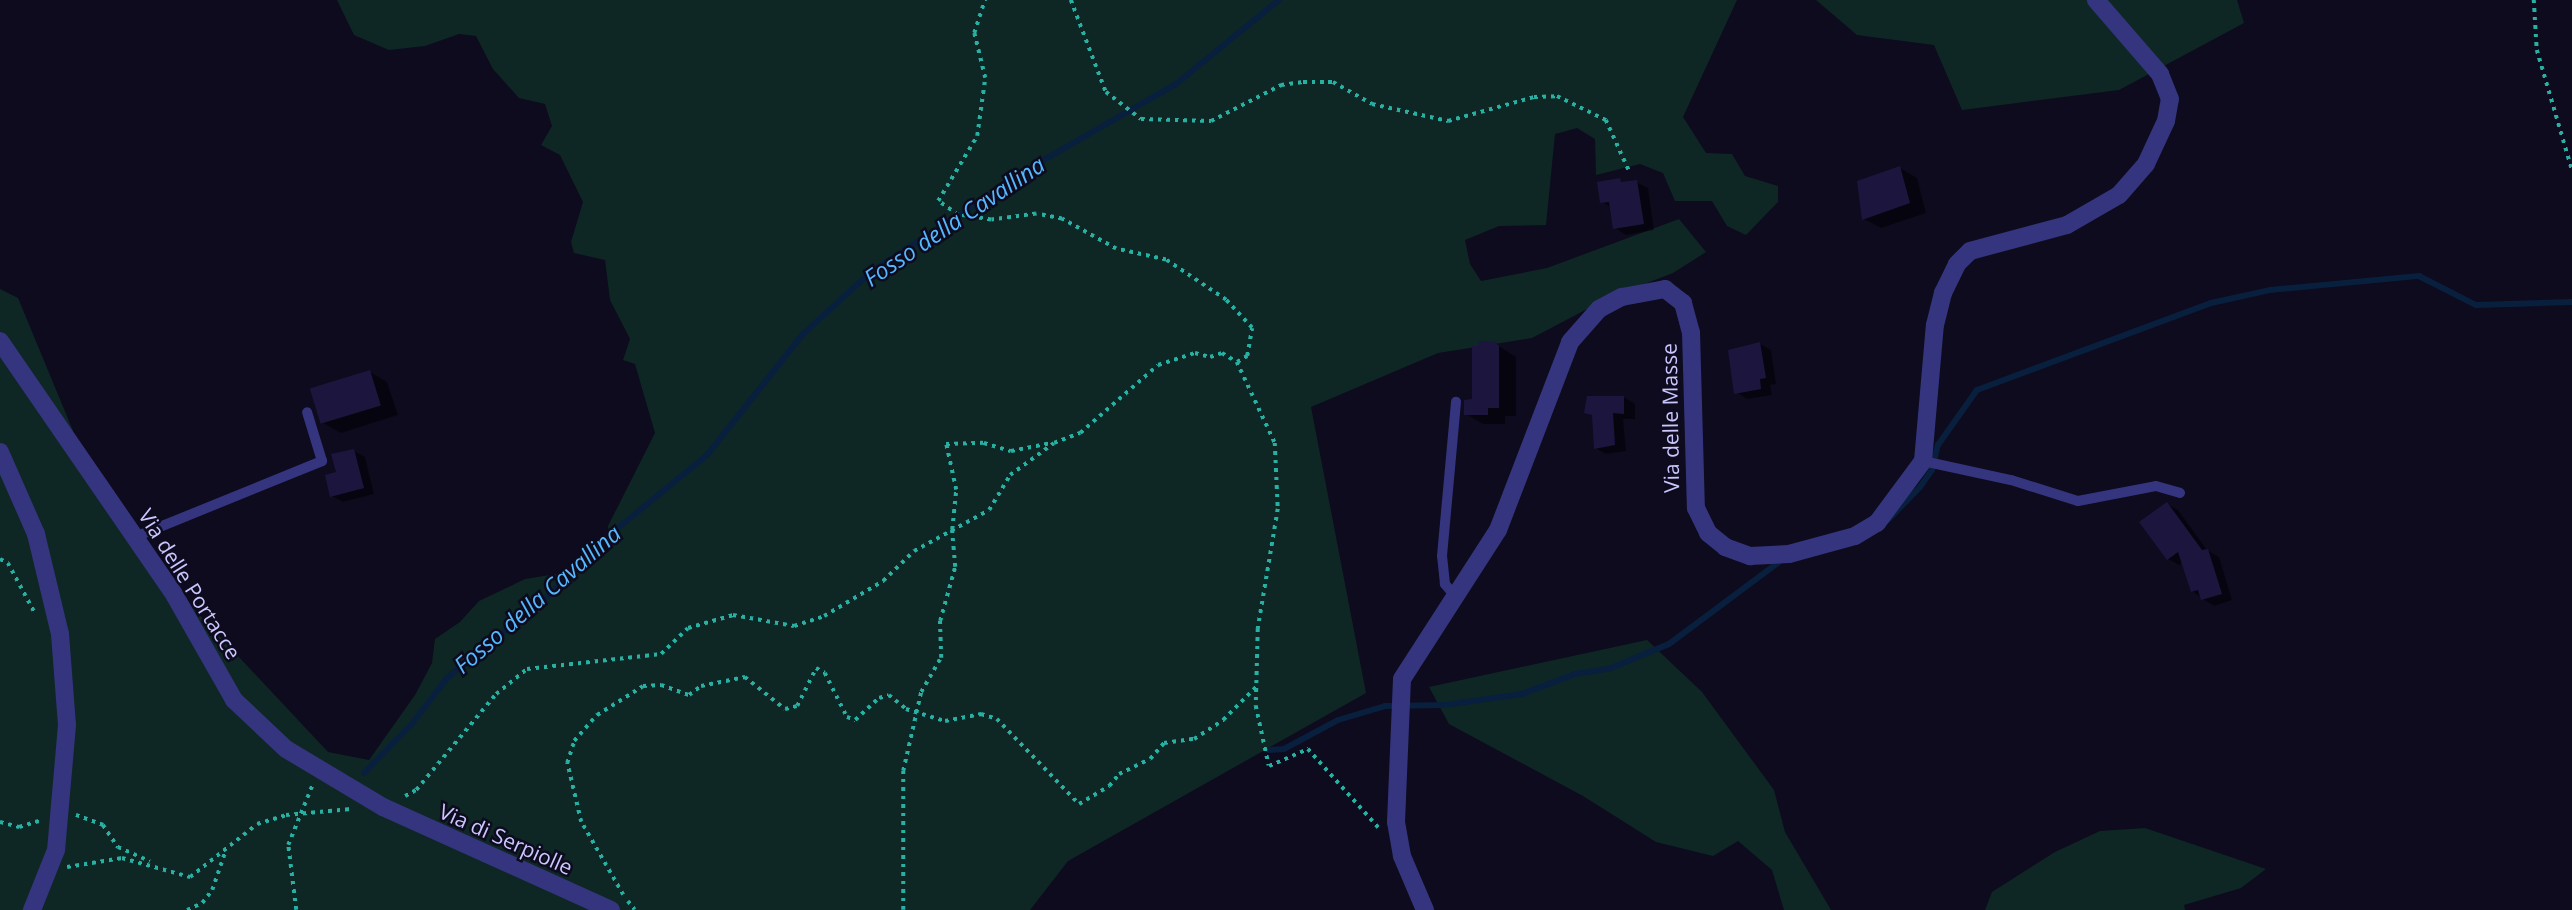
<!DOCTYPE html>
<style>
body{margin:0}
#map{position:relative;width:2572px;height:910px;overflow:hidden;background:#0d0b1d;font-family:"Open Sans",sans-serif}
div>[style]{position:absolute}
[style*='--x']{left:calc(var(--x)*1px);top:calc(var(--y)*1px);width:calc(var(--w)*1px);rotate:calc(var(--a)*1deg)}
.green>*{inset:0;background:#0e2725}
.shadow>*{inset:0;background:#0007}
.stream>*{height:6px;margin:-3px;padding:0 3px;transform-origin:3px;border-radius:3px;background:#091f3e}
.building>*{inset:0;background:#1c163f;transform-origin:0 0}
.path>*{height:3.5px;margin-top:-1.75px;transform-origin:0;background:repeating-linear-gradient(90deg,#28b1a3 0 3.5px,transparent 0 8.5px)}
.service>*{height:10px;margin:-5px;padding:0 5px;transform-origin:5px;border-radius:5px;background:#34357e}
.minor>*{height:18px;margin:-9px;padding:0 9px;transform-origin:9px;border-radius:9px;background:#34357e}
span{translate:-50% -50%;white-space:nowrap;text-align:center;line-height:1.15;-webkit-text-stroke:5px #0d0b1d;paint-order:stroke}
.street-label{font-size:21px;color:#cac7ff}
.water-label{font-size:23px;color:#55b8ff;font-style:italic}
</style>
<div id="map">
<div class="green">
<div style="clip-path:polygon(337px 0,1737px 0,1683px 117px,1706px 153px,1732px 154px,1745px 176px,1778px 186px,1778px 202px,1746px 235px,1727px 226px,1712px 201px,1675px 201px,1663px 173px,1640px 164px,1596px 175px,1595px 139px,1577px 128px,1555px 134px,1546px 225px,1499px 226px,1465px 240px,1470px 264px,1481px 281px,1547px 268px,1679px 219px,1706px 252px,1673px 273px,1608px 298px,1532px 338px,1438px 353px,1311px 407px,1366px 693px,1068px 861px,1030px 910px,0 910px,0 289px,18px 298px,88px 467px,195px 610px,328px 752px,369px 760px,415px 695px,432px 663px,435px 639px,460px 622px,479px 601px,525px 579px,587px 569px,609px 551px,608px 526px,655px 433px,635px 364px,623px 360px,630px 339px,610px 300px,605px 260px,574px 253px,571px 242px,583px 202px,560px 155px,541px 145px,552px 126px,545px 104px,519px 98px,493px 69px,476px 36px,459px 34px,425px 46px,389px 50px,354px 35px)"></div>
<div style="clip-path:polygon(1816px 0,2237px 0,2244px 23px,2119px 90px,1962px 110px,1934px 45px,1857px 35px)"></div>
<div style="clip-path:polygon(1647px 640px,1702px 692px,1774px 790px,1785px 832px,1831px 910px,1784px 910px,1772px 870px,1738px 841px,1713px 856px,1656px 842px,1583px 796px,1449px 724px,1429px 687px)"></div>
<div style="clip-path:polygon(2145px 828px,2266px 869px,2241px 888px,2184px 905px,2185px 910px,1985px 910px,1992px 892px,2055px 852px,2100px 831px)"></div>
</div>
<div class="shadow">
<div style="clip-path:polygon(1900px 168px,1917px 178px,1926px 213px,1881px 228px,1864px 219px)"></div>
<div style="clip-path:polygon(1636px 182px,1648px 188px,1654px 230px,1626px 235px,1615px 228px,1612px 208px,1602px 202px)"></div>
<div style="clip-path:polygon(1494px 343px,1516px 357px,1516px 416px,1505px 416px,1505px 424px,1483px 424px,1466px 414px)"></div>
<div style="clip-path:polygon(1760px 344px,1771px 350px,1776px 384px,1770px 385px,1772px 395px,1747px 399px,1736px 392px)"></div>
<div style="clip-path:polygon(370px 372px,387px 382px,398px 415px,341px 433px,323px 423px)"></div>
<div style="clip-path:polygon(1624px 397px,1635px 404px,1635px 419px,1623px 419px,1626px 451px,1606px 454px,1595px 448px,1594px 416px,1586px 412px)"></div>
<div style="clip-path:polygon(354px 451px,365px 457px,374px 494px,343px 502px,332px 496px,338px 473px)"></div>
<div style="clip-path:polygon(2167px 504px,2178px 510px,2207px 550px,2219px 557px,2232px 600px,2214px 606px,2203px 599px,2192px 591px,2183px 562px,2179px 565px,2168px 559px)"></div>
</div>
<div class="stream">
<div style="--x:1888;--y:520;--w:46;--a:-45.9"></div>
<div style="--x:1920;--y:487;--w:21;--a:-55"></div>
<div style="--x:1932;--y:470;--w:26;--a:-77"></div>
<div style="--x:1938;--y:445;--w:67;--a:-54.7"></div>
<div style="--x:1977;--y:390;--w:250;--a:-20.4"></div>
<div style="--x:2211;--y:303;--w:60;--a:-12.4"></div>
<div style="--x:2270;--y:290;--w:150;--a:-5.4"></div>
<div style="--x:2419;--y:276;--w:64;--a:27"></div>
<div style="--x:2476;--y:305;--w:96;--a:-1.8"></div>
<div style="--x:1269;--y:750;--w:15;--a:-4"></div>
<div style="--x:1284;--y:749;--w:61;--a:-28.2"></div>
<div style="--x:1338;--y:720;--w:49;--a:-16.6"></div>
<div style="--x:1385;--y:706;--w:59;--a:-1"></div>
<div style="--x:1444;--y:705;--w:79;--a:-8"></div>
<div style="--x:1522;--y:694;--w:57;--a:-20.7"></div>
<div style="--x:1575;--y:674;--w:36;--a:-9"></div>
<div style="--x:1611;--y:668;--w:63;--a:-22.5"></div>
<div style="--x:1669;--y:644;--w:142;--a:-36.7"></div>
<div style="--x:364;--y:773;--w:67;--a:-45.6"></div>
<div style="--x:411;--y:725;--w:59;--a:-52.5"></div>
<div style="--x:447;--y:678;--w:138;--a:-39.1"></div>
<div style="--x:554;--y:591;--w:69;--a:-46.2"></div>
<div style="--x:602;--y:541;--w:136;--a:-39.3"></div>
<div style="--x:707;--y:455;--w:154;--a:-51.6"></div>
<div style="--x:803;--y:334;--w:92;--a:-42.4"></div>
<div style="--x:871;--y:272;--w:204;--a:-33"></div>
<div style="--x:1042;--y:161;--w:155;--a:-29.9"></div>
<div style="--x:1176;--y:84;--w:133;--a:-39.2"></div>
</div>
<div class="building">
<div style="clip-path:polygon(1900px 166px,1910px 203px,1862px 220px,1857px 181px)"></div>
<div style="clip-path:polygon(1620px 178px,1621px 182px,1637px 180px,1644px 224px,1613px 229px,1609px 202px,1600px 203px,1597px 182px)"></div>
<div style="clip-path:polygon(1478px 341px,1494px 341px,1499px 346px,1499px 408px,1488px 408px,1488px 415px,1464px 415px,1464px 400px,1472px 399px,1472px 346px,1479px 346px)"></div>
<div style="clip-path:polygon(1760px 342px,1766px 378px,1760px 379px,1761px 389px,1734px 394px,1728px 350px)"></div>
<div style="left:370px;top:370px;width:37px;height:63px;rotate:73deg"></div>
<div style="clip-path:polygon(1587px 396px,1624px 396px,1624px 414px,1613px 413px,1615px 445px,1594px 449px,1592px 415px,1584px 413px)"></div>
<div style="clip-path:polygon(354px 449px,364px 488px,330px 497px,325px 475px,336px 472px,331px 454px)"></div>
<div style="clip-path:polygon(2167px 502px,2202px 550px,2208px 549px,2222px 594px,2201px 600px,2198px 590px,2191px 592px,2178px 552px,2167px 560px,2139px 522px)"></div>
</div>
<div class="path">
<div style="--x:1071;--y:0;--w:98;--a:69.2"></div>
<div style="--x:1106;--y:92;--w:44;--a:37.6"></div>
<div style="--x:1141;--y:119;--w:70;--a:1.6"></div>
<div style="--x:1211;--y:121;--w:79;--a:-27.2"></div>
<div style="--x:1281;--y:85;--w:22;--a:-8"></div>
<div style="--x:1303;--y:82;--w:30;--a:0"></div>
<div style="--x:1333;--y:82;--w:45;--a:29.4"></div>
<div style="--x:1372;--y:104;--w:78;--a:12.6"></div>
<div style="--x:1448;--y:121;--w:89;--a:-15.6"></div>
<div style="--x:1534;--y:97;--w:23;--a:-2"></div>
<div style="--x:1557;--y:96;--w:55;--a:26.1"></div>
<div style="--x:1606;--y:120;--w:58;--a:65.6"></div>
<div style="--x:2534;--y:0;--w:50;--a:86.6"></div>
<div style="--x:2537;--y:50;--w:125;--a:73.7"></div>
<div style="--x:1237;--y:362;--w:89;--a:64.9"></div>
<div style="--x:1275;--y:443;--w:66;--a:87.4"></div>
<div style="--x:1278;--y:509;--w:122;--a:99.5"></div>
<div style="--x:1258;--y:629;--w:77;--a:91.5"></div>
<div style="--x:1256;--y:706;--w:61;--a:77.8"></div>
<div style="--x:1269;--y:766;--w:43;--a:-23.6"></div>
<div style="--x:1308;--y:749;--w:106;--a:48.1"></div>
<div style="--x:0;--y:559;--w:9;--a:27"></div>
<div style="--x:8;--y:563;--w:59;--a:61.7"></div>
<div style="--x:405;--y:796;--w:13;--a:-29"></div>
<div style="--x:416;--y:790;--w:125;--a:-50.2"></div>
<div style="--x:496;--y:694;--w:40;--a:-39"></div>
<div style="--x:527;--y:669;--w:135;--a:-6.4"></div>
<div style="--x:661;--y:654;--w:37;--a:-44"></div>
<div style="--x:688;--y:628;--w:47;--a:-16.1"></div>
<div style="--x:733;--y:615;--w:62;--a:10.2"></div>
<div style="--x:794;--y:626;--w:32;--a:-18"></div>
<div style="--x:824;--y:616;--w:69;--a:-30.7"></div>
<div style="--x:883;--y:581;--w:43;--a:-44.1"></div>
<div style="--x:914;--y:551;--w:85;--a:-28.7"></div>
<div style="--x:989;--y:510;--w:41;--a:-59"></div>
<div style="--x:1010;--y:475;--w:54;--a:-36"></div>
<div style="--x:1054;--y:443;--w:28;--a:-21"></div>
<div style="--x:1080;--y:433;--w:103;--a:-41.1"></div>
<div style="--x:1158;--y:365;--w:39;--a:-18"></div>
<div style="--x:1195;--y:353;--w:16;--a:15"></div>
<div style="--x:1210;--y:357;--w:13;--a:-18"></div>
<div style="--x:1222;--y:353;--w:17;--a:31"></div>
<div style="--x:1237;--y:362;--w:12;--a:-31"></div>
<div style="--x:1247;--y:356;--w:28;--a:-80"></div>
<div style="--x:1252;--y:328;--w:38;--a:-133"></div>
<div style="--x:1226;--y:300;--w:72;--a:-146.3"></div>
<div style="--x:1166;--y:260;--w:51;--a:-167.6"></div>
<div style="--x:1116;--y:249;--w:62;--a:-150.9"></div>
<div style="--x:1062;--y:219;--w:26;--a:-169"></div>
<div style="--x:1036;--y:214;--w:45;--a:172.4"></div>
<div style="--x:991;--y:220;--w:33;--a:-171"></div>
<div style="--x:958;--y:215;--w:24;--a:-145"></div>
<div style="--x:938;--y:201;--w:76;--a:-59"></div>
<div style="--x:977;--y:136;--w:59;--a:-82.1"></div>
<div style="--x:985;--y:78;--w:46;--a:-103.7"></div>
<div style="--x:974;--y:33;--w:35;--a:-72"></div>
<div style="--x:76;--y:815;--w:29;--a:20"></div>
<div style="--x:103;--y:825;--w:27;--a:56"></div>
<div style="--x:118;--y:847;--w:35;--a:24"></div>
<div style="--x:0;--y:822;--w:20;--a:15"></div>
<div style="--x:19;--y:827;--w:24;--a:-17"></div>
<div style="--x:67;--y:867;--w:56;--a:-9.3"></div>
<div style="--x:122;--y:858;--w:71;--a:15.6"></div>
<div style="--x:190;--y:877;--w:85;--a:-38.3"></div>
<div style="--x:257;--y:824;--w:30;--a:-17"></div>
<div style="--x:286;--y:815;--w:65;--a:-5.3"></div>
<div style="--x:623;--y:895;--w:84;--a:-119.9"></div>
<div style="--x:581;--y:822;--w:61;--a:-103.3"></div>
<div style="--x:567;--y:763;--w:23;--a:-72"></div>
<div style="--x:574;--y:741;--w:35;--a:-49"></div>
<div style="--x:597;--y:715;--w:54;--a:-32.2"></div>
<div style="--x:643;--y:686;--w:18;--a:-3"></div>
<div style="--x:661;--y:685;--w:30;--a:20"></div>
<div style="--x:689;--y:695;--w:15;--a:-37"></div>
<div style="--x:701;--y:686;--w:45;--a:-11.6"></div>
<div style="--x:745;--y:677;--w:51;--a:38.7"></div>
<div style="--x:785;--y:709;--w:12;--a:-14"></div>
<div style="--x:797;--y:706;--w:42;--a:-63.4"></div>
<div style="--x:816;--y:668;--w:10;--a:29"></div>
<div style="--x:825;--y:673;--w:49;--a:63.4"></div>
<div style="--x:847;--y:717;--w:9;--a:21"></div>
<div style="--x:855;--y:720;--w:33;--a:-43"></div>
<div style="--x:879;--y:698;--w:10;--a:-17"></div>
<div style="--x:889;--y:695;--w:22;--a:39"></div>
<div style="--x:906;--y:709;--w:41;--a:17.1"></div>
<div style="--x:945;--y:721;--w:37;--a:-11"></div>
<div style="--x:981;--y:714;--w:17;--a:17"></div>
<div style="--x:997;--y:719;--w:118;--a:46"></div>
<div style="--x:1079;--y:804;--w:35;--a:-31"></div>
<div style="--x:1109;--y:786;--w:16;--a:-50"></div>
<div style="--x:1119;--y:774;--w:34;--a:-26"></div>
<div style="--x:1150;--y:759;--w:21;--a:-49"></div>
<div style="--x:1164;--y:743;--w:30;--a:-8"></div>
<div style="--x:1194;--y:739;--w:35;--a:-33"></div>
<div style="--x:1223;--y:720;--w:47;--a:-45"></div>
<div style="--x:628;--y:901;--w:11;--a:52"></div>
<div style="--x:187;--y:910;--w:17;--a:-25"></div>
<div style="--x:202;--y:903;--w:16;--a:-52"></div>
<div style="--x:212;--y:890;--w:40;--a:-71.1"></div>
<div style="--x:296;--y:910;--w:65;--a:-97"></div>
<div style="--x:288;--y:845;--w:64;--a:-67.9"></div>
<div style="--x:903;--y:910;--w:139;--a:-90"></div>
<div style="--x:903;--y:771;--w:81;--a:-77.2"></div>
<div style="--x:921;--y:692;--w:39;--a:-60"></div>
<div style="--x:941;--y:658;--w:37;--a:-92"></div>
<div style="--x:940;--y:621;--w:56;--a:-74.5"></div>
<div style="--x:955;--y:567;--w:37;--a:-95"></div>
<div style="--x:952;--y:530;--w:40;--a:-84.3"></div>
<div style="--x:956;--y:490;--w:47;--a:-102.3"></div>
<div style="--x:946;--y:444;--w:38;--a:-2"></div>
<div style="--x:984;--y:443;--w:28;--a:17"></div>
<div style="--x:1011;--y:451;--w:41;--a:-11.3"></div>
</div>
<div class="service">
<div style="--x:1923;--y:461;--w:90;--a:12.2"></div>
<div style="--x:2011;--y:480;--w:70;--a:17.4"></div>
<div style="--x:2078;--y:501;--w:79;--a:-10.9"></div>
<div style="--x:2156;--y:486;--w:25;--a:16"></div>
<div style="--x:135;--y:537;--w:202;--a:-22.1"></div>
<div style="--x:322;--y:461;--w:51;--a:-107"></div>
<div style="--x:1455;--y:596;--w:16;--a:-130"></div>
<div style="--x:1445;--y:584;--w:28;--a:-96"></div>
<div style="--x:1442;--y:556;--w:155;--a:-84.8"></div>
</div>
<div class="minor">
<div style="--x:0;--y:341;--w:309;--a:55.5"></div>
<div style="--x:175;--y:596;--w:120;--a:60.4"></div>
<div style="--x:234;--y:700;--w:71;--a:43.3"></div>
<div style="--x:286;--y:749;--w:113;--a:30.9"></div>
<div style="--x:383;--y:807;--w:250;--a:24.3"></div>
<div style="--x:0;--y:452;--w:90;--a:66.3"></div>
<div style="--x:36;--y:534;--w:103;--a:76.5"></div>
<div style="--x:60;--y:634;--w:91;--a:85.6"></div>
<div style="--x:67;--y:725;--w:125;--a:95"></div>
<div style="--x:56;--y:850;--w:65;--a:111.8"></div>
<div style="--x:1425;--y:910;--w:59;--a:-113.1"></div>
<div style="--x:1402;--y:856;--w:35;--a:-100"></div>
<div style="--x:1396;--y:822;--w:143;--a:-87.6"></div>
<div style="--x:1402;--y:679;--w:177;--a:-57.2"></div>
<div style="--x:1498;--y:530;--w:201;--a:-69"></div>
<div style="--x:1570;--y:342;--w:44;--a:-48.7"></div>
<div style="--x:1599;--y:309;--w:26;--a:-28"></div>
<div style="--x:1622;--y:297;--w:44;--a:-10.5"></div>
<div style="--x:1665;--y:289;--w:23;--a:38"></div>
<div style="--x:1683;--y:303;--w:30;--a:75"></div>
<div style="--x:1691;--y:332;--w:176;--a:88.4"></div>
<div style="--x:1696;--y:508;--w:28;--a:64"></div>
<div style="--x:1708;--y:533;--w:22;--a:39"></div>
<div style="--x:1725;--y:547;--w:27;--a:20"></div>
<div style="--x:1750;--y:556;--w:39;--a:-3"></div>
<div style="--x:1789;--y:554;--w:68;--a:-15.3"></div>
<div style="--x:1855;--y:536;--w:26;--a:-31"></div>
<div style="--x:1877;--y:523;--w:77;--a:-53.4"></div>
<div style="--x:1923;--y:461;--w:137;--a:-85"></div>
<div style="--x:1935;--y:325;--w:33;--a:-76"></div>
<div style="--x:1943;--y:293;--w:32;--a:-64"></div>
<div style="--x:1957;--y:264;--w:18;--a:-45"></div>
<div style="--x:1970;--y:251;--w:100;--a:-15"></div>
<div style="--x:2067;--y:225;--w:60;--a:-30"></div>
<div style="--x:2119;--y:195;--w:41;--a:-48.9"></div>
<div style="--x:2146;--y:164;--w:47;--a:-65.1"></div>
<div style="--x:2166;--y:121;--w:22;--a:-80"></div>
<div style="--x:2170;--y:99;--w:27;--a:-112"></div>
<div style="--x:2160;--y:74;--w:98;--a:-130.9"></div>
</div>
<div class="street-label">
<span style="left:1670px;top:418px;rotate:-91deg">Via delle Masse</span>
<span style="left:190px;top:584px;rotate:58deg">Via delle Portacce</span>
<span style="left:506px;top:839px;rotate:24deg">Via di Serpiolle</span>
</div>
<div class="water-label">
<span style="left:954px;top:221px;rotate:-34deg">Fosso della Cavallina</span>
<span style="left:537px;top:599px;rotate:-41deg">Fosso della Cavallina</span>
</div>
</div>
